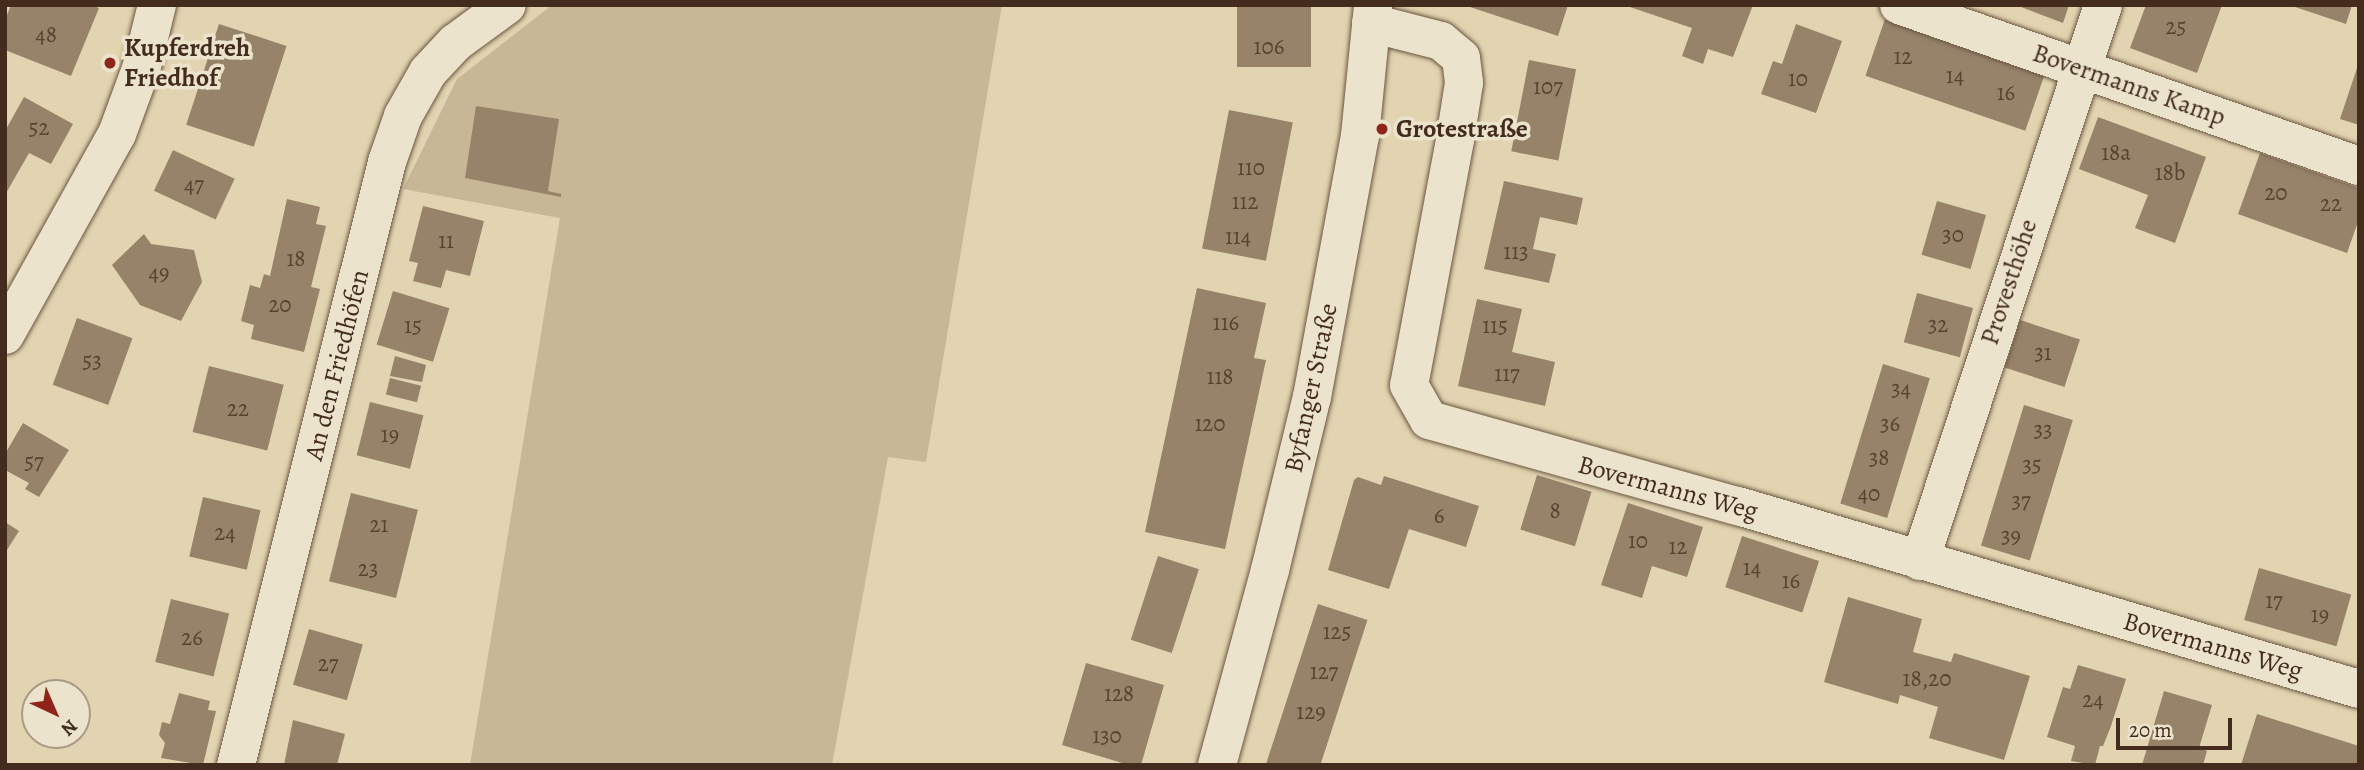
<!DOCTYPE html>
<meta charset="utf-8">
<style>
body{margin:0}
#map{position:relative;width:2364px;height:770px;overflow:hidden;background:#e2d4b0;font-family:Alegreya,serif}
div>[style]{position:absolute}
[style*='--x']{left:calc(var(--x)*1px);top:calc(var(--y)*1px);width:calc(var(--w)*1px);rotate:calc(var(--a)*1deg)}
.green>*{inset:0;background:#c7b797}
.building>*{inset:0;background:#96836a;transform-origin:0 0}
.roads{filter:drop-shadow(0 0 2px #6b5642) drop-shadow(0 0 2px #6b5642)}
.street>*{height:38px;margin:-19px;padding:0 19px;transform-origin:19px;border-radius:19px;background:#ece3cc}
.secondary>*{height:38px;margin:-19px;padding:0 19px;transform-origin:19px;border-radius:19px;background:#ece3cc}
.dots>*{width:19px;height:19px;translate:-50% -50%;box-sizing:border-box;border:4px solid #ece3cc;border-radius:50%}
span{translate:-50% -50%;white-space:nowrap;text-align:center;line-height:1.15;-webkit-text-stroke:7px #ece3cc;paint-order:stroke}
.number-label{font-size:23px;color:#584231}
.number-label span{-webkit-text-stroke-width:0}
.poi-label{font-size:26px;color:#432c1e;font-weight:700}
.left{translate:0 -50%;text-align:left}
.street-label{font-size:26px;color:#432c1e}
.frame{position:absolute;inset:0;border:7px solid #432c1e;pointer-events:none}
.north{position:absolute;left:21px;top:679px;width:70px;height:70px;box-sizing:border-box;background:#ece3cc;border:2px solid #a89a86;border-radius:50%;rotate:136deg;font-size:19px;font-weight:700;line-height:28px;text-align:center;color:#432c1e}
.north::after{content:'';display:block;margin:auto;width:24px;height:32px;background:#8f2418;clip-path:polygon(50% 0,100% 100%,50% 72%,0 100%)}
.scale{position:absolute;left:2116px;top:718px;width:116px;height:32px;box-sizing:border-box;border:4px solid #432c1e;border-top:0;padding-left:9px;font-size:21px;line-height:24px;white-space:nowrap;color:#432c1e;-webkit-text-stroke:5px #ece3cc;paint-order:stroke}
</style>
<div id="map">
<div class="green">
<div style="clip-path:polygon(552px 5px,1002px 5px,926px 462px,888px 457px,832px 765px,470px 765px,560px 218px,403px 189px,457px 79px)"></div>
</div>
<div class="building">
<div style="clip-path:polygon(11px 5px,91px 5px,99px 8px,71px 76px,5px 50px,5px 20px)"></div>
<div style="left:1237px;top:5px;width:74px;height:62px"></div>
<div style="clip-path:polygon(1464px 5px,1568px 5px,1558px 36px)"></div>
<div style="clip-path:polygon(1624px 5px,1753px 5px,1733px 57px,1708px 49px,1703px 64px,1682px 56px,1692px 28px)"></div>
<div style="clip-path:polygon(2016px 5px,2069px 5px,2063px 23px)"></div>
<div style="clip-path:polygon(2146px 5px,2222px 5px,2197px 73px,2130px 48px)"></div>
<div style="clip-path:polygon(2289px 5px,2352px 5px,2346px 24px)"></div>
<div style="left:1885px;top:19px;width:169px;height:60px;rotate:19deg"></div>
<div style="left:219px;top:24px;width:71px;height:106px;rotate:18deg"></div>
<div style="clip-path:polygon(1796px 24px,1842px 41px,1816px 113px,1761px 94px,1773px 61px,1782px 64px)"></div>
<div style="left:1529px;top:60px;width:48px;height:93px;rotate:11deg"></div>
<div style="clip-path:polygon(2358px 65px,2359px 65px,2359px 125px,2340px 119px)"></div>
<div style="clip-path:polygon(24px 97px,73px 124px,51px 164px,29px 153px,5px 195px,5px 131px)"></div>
<div style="clip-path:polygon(476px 106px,559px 119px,548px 191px,561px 194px,561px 197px,465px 178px)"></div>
<div style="left:1229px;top:110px;width:65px;height:141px;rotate:11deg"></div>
<div style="clip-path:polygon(2098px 117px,2206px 157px,2175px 243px,2135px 228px,2148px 195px,2079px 169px)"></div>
<div style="left:173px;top:150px;width:68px;height:45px;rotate:25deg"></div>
<div style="clip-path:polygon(2260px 153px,2359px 188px,2359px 219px,2347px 253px,2238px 214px)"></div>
<div style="clip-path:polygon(1504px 181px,1583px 198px,1577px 225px,1540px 217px,1533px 249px,1556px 254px,1549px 283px,1484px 269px)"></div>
<div style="clip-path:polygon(287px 199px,320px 207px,316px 224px,326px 226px,311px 287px,320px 289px,304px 352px,251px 339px,254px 325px,241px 321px,250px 285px,260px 288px,264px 274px,270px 276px)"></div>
<div style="left:1937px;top:201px;width:51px;height:56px;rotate:16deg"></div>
<div style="clip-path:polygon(423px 206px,484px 221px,470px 276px,446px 270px,441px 288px,413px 281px,418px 263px,409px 261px)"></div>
<div style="clip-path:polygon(144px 234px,151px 244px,194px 250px,202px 282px,181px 321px,140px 305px,112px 265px)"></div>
<div style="clip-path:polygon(1197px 288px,1266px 303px,1254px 358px,1266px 360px,1225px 549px,1145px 532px)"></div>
<div style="left:393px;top:291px;width:59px;height:56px;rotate:17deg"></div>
<div style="left:1917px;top:293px;width:58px;height:51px;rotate:15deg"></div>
<div style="clip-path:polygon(1477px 299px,1522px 309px,1512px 352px,1555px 362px,1545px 406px,1458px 386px)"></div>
<div style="left:77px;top:318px;width:59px;height:71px;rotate:20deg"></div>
<div style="left:2020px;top:320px;width:63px;height:50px;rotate:18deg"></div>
<div style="clip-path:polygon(395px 356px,426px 365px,422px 382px,390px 376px)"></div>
<div style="left:1883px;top:364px;width:49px;height:146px;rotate:17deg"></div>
<div style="left:209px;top:366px;width:77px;height:68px;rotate:14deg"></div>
<div style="left:390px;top:378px;width:32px;height:17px;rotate:14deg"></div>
<div style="left:370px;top:402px;width:55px;height:55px;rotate:14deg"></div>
<div style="left:2024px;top:405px;width:51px;height:147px;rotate:17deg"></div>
<div style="clip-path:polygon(23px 423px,69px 450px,39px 497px,25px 489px,29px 483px,5px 470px,5px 454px)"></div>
<div style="left:1537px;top:475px;width:57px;height:57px;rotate:17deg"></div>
<div style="clip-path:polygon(1384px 476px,1479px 506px,1466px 547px,1409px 529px,1389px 589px,1328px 570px,1354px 480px,1358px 477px,1381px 485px)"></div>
<div style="left:351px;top:493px;width:69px;height:91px;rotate:14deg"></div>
<div style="left:203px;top:497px;width:59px;height:61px;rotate:13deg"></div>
<div style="clip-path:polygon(1628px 503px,1703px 527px,1687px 577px,1652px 566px,1642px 598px,1601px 585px)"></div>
<div style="clip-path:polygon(5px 522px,19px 531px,5px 553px)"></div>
<div style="left:1742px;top:536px;width:81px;height:54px;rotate:18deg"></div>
<div style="left:1158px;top:556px;width:43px;height:88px;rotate:18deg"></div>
<div style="left:2259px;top:568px;width:96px;height:54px;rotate:16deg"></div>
<div style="clip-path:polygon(1848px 597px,1922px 619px,1913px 652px,1951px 662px,1954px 653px,2030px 676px,2004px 760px,1929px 738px,1938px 707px,1900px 695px,1898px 704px,1824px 682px)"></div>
<div style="left:171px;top:599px;width:60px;height:65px;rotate:14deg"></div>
<div style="left:1318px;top:604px;width:52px;height:168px;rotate:18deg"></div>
<div style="left:309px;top:629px;width:56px;height:58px;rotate:16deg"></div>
<div style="clip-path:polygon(1086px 663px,1164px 685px,1141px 765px,1129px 765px,1062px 745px)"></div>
<div style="clip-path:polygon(2078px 665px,2126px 679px,2111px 726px,2103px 746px,2100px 746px,2095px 765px,2071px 761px,2075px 746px,2047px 737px,2063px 687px,2070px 689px)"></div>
<div style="clip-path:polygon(2164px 691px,2212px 705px,2199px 748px,2207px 751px,2203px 765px,2142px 765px)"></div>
<div style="clip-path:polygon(179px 693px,210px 701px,208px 710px,216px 711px,203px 765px,161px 758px,165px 743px,159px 735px,162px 722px,170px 724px)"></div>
<div style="clip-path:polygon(2257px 714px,2359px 746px,2359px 765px,2241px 765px)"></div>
<div style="clip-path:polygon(293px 720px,345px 734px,337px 765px,284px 765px)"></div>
</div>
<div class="roads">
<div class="street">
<div style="--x:1899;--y:5;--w:487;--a:19.3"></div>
<div style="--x:1371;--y:23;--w:72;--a:14.4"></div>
<div style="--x:1441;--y:41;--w:26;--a:40"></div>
<div style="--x:1461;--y:58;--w:25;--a:83"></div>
<div style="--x:1464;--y:83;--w:58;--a:99"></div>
<div style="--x:1455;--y:140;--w:249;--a:100.6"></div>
<div style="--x:1409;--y:385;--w:40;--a:60.3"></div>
<div style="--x:1429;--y:420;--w:321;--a:15.6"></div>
<div style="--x:1738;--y:506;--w:647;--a:16.42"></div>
<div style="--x:1920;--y:561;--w:585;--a:-71.78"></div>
<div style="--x:236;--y:765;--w:622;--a:-75.94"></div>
<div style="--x:387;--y:162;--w:49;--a:-70.8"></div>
<div style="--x:403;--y:116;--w:51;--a:-60.4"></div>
<div style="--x:428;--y:72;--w:40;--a:-47"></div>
<div style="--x:455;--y:43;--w:64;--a:-36.2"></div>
</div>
<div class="secondary">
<div style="--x:5;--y:335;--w:230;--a:-60.9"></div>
<div style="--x:117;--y:134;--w:72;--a:-69.8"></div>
<div style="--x:142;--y:66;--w:63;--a:-76.2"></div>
<div style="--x:1217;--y:765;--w:202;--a:-74.8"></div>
<div style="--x:1270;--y:570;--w:178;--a:-76.4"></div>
<div style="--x:1312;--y:397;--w:265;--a:-79.6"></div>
<div style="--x:1360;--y:136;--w:132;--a:-84.3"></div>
</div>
</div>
<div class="dots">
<div style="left:110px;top:63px;background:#8f2418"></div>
<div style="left:1382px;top:129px;background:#8f2418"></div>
</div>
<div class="number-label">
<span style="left:2176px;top:27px">25</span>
<span style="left:46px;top:35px">48</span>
<span style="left:1269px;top:47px">106</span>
<span style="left:1903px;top:57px">12</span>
<span style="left:1955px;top:76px">14</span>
<span style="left:1798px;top:79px">10</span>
<span style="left:1548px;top:87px">107</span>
<span style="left:2006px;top:93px">16</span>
<span style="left:39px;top:128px">52</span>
<span style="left:2116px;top:153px">18a</span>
<span style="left:1251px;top:168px">110</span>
<span style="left:2170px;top:173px">18b</span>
<span style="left:194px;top:185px">47</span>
<span style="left:2276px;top:193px">20</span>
<span style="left:1245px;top:202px">112</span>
<span style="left:2331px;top:204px">22</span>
<span style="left:1953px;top:235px">30</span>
<span style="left:1238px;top:237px">114</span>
<span style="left:446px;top:241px">11</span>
<span style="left:1516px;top:252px">113</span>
<span style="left:296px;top:259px">18</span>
<span style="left:159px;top:273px">49</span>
<span style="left:280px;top:305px">20</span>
<span style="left:1226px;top:323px">116</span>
<span style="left:1938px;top:325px">32</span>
<span style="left:413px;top:326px">15</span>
<span style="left:1495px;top:326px">115</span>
<span style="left:2043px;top:353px">31</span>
<span style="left:92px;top:361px">53</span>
<span style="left:1507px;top:374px">117</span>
<span style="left:1220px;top:377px">118</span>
<span style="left:1901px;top:389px">34</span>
<span style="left:238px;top:409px">22</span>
<span style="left:1210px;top:424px">120</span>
<span style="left:1890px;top:424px">36</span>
<span style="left:2043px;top:430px">33</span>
<span style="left:390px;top:435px">19</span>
<span style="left:1879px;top:458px">38</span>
<span style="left:34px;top:462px">57</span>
<span style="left:2032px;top:465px">35</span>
<span style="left:1869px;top:494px">40</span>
<span style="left:2021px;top:501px">37</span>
<span style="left:1555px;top:511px">8</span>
<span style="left:1439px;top:516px">6</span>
<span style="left:379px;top:525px">21</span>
<span style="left:225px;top:533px">24</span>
<span style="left:2011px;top:536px">39</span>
<span style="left:1638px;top:541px">10</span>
<span style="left:1678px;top:547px">12</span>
<span style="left:1752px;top:568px">14</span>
<span style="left:368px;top:569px">23</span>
<span style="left:1791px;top:581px">16</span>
<span style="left:2274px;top:601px">17</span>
<span style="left:2320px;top:615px">19</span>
<span style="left:1337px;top:632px">125</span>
<span style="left:192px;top:638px">26</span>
<span style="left:328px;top:664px">27</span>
<span style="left:1324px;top:672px">127</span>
<span style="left:1927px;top:679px">18,20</span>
<span style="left:1119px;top:694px">128</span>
<span style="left:2093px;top:700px">24</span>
<span style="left:1311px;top:712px">129</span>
<span style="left:1107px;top:736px">130</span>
</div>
<div class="poi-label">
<span class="left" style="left:124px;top:63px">Kupferdreh<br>Friedhof</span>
<span class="left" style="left:1396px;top:129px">Grotestraße</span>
</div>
<div class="street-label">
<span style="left:2129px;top:85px;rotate:19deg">Bovermanns Kamp</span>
<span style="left:2009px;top:282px;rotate:-72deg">Provesthöhe</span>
<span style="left:337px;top:365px;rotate:-76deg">An den Friedhöfen</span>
<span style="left:1311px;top:388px;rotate:-78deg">Byfanger Straße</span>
<span style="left:1668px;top:488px;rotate:15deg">Bovermanns Weg</span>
<span style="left:2213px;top:646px;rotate:16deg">Bovermanns Weg</span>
</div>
<div class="frame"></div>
<div class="north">N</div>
<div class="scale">20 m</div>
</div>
